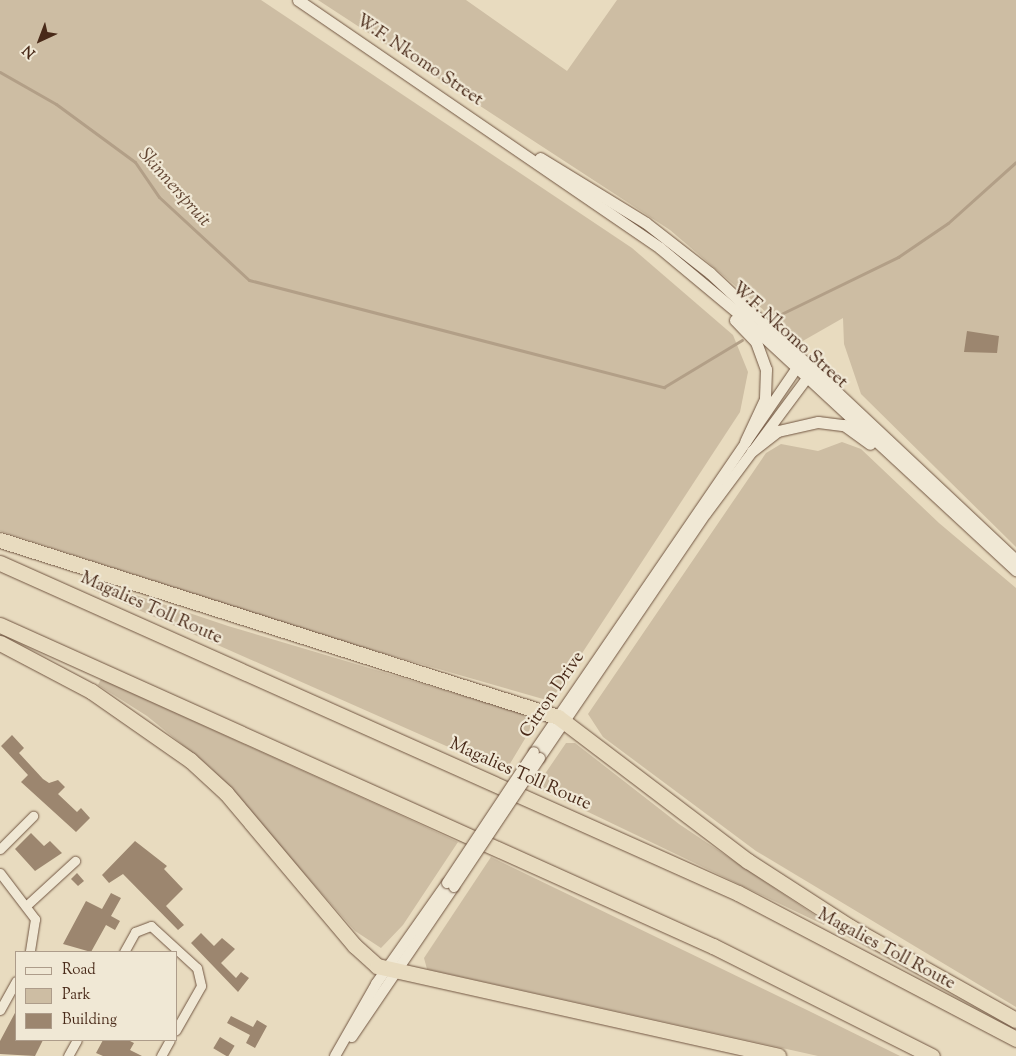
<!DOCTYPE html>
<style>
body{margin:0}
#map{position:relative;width:1016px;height:1056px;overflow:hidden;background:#e8dbbf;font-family:"Sorts Mill Goudy",serif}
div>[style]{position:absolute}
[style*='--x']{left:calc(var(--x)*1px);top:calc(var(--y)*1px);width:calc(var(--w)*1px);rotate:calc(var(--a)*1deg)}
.green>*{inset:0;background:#cdbda3}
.stream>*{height:3px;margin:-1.5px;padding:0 1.5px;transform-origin:1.5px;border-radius:1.5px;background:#b29f87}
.building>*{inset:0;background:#9c866f;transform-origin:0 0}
.roads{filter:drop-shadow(0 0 1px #715642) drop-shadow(0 0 1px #715642)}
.minor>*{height:9px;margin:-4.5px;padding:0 4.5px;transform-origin:4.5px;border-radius:4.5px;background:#f0e8d5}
.tertiary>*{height:10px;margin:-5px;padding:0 5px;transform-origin:5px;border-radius:5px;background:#f0e8d5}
.secondary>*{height:11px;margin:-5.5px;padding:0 5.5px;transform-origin:5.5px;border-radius:5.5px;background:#f0e8d5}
.motorway>*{height:15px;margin:-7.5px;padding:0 7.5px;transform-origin:7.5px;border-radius:7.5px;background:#e8dbbf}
.bridges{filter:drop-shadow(0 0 1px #715642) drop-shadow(0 0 1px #715642)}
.tertiary-bridge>*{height:10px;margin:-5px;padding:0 5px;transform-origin:5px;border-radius:5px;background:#f0e8d5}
span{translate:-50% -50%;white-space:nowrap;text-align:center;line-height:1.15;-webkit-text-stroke:4.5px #f0e8d5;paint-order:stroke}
.street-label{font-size:18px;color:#492a19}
.water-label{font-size:19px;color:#634734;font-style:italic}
.legend{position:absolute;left:15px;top:951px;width:162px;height:90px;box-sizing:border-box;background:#f0e8d5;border:1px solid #ad9c8a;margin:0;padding:6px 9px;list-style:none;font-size:15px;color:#492a19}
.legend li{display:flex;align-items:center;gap:10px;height:25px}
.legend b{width:25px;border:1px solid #ad9c8a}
.north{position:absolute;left:15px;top:15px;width:50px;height:50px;-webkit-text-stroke:4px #f0e8d5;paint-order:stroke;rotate:223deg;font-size:14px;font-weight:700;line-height:20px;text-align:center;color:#492a19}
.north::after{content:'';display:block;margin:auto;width:18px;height:22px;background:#492a19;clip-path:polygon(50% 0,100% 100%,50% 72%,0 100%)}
</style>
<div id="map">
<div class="green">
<div style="clip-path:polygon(0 0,261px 0,632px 248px,733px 335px,748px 372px,740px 412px,554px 696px,543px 699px,330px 638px,0 531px)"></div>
<div style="clip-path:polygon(318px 0,466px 0,567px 71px,617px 0,1016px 0,1016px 547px,861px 394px,844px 344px,843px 318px,801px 342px,670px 230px)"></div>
<div style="clip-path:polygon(842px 442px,861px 449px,939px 523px,1016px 588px,1016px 1007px,756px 851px,603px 737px,588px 714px,766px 453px,781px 444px,818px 451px)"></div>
<div style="clip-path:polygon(94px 581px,228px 626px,521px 713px,531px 723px,529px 732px,505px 772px,91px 589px)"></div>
<div style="clip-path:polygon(101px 679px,387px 809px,458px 842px,403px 925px,381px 948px,355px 931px,211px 768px,147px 716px,98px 685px)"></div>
<div style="clip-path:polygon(566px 743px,575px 743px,679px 824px,825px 922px,824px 925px,536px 787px)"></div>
<div style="clip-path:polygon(491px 857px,809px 1011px,900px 1056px,818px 1056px,427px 969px,424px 958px)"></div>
</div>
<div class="stream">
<div style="--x:0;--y:72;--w:64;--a:29.7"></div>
<div style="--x:56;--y:104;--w:98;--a:36.3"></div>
<div style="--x:135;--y:162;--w:42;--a:55.6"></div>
<div style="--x:159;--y:197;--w:122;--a:42.7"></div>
<div style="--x:249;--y:280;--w:429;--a:14.5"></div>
<div style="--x:664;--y:387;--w:91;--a:-31.1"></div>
<div style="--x:777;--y:316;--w:135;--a:-26"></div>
<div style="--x:898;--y:257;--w:60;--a:-34.2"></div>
<div style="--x:948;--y:223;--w:91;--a:-41.9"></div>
</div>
<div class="building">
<div style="clip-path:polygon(967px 331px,999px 336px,997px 353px,964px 352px)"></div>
<div style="clip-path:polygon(12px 735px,24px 748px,19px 753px,43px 779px,49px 783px,58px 780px,65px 787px,58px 794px,77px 812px,81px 808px,90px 818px,76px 832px,21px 782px,28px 775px,1px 746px)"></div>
<div style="clip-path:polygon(31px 833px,44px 846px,50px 841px,62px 853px,35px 871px,15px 849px)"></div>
<div style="clip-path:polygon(135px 841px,167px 866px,164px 869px,183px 889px,166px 906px,184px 925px,178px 930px,123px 874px,109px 883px,102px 875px)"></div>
<div style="clip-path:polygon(77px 873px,84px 881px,78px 886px,71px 879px)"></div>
<div style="clip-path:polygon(111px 893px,121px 898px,111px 916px,120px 921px,115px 930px,106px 925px,91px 952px,63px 944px,86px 901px,102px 909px)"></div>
<div style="clip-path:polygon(201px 933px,214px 946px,222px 938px,235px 949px,221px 963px,236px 978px,241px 972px,249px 978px,238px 992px,191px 943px)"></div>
<div style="clip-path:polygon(16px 1011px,16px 1040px,43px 1040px,35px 1056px,0 1054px,0 1041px)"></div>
<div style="clip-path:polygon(231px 1016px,253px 1027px,257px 1020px,267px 1026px,255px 1048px,246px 1043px,250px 1035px,227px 1023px)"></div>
<div style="left:220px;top:1037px;width:17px;height:13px;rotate:31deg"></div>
<div style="clip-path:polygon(103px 1040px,128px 1040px,134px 1043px,130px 1050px,142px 1056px,103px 1056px,96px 1053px)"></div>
</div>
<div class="roads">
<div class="minor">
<div style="--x:0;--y:849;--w:47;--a:-45"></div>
<div style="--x:0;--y:873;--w:58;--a:52.7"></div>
<div style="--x:35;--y:919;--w:33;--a:99"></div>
<div style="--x:28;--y:904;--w:64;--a:-42.5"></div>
<div style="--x:124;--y:952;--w:23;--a:-61"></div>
<div style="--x:135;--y:932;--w:17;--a:-21"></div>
<div style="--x:151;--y:926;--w:62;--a:42.4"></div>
<div style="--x:197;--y:968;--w:18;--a:77"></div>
<div style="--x:201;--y:986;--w:51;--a:119.6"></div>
<div style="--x:0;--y:1010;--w:33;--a:-61"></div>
<div style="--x:68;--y:1056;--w:18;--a:-61"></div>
<div style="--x:161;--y:1056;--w:18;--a:-61"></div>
</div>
<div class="tertiary">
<div style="--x:534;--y:752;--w:474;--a:-55.6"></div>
<div style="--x:540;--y:758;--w:295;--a:-55.8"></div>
<div style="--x:706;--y:514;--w:177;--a:-53.3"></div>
<div style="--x:352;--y:1037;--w:181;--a:-55.8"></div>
<div style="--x:335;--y:1056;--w:83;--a:-60.3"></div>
<div style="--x:376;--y:984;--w:123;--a:-54.9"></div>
</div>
<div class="secondary">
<div style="--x:298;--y:0;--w:439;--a:34.4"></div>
<div style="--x:660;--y:248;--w:102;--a:39.8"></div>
<div style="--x:738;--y:313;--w:379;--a:42.8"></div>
<div style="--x:540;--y:158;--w:124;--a:31.5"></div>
<div style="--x:646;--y:223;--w:81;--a:38"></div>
<div style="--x:710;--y:273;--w:420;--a:43.2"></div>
<div style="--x:735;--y:320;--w:30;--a:46"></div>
<div style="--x:756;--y:342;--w:29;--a:70"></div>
<div style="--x:766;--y:369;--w:30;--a:92"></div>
<div style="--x:765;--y:399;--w:47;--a:114.9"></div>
<div style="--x:752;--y:451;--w:33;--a:-38"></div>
<div style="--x:778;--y:431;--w:41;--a:-12.7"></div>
<div style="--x:818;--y:422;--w:26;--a:7"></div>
<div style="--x:844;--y:425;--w:32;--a:36"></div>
</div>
<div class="motorway">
<div style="--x:0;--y:540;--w:585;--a:17.6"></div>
<div style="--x:558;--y:717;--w:238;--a:37.2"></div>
<div style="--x:748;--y:861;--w:121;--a:32.9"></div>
<div style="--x:850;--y:927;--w:190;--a:29.3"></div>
<div style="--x:0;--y:563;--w:808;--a:24.09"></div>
<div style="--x:738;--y:893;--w:314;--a:27.7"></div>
<div style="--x:0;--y:625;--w:782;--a:24.24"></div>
<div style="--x:713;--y:946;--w:245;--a:26.7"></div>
<div style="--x:0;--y:643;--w:103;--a:27.8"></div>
<div style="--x:91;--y:691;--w:121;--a:34.9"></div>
<div style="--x:190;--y:760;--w:49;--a:42.5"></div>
<div style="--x:226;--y:793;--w:200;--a:49.9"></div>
<div style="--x:355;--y:946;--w:30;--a:42"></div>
<div style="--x:377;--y:966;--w:411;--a:12.6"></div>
</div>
</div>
<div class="bridges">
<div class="tertiary-bridge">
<div style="--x:447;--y:883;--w:157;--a:-56.4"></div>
<div style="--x:454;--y:887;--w:155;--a:-56.3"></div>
</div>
</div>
<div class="street-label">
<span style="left:419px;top:61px;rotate:34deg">W.F. Nkomo Street</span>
<span style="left:789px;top:336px;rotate:42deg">W.F. Nkomo Street</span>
<span style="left:151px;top:609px;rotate:24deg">Magalies Toll Route</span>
<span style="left:553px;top:695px;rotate:-56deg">Citron Drive</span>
<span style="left:520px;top:775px;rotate:24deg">Magalies Toll Route</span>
<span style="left:886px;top:950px;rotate:28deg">Magalies Toll Route</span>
</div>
<div class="water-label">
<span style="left:174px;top:188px;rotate:48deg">Skinnerspruit</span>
</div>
<ul class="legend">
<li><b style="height:6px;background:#f0e8d5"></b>Road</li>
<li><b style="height:14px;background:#cdbda3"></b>Park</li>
<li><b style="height:14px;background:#9c866f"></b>Building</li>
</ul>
<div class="north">N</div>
</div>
